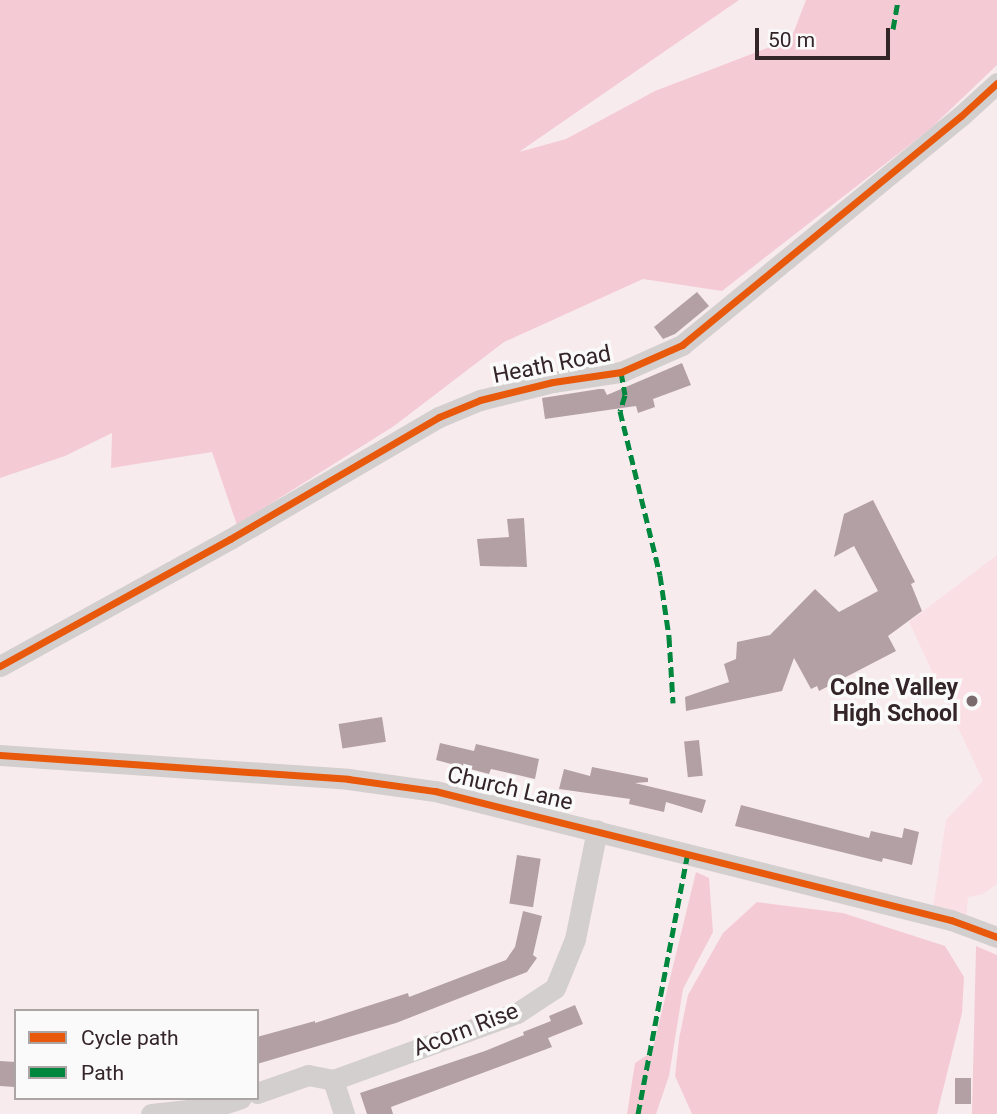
<!DOCTYPE html>
<style>
body{margin:0}
#map{position:relative;width:997px;height:1114px;overflow:hidden;background:#f8ebee;font-family:Roboto,sans-serif}
div>[style]{position:absolute}
[style*='--x']{left:calc(var(--x)*1px);top:calc(var(--y)*1px);width:calc(var(--w)*1px);rotate:calc(var(--a)*1deg)}
.built>*{inset:0;background:#fadfe5}
.green>*{inset:0;background:#f4cbd5}
.building>*{inset:0;background:#b3a0a5;transform-origin:0 0}
.street>*{height:21px;margin:-10.5px;padding:0 10.5px;transform-origin:10.5px;border-radius:10.5px;background:#d4cfcf}
.quiet>*{height:5px;margin-top:-2.5px;transform-origin:0;background:repeating-linear-gradient(90deg,#00873e 0 10px,transparent 0 15px)}
.cycleway>*{height:7px;margin:-3.5px;padding:0 3.5px;transform-origin:3.5px;border-radius:3.5px;background:#e8590c}
.dots>*{width:19px;height:19px;translate:-50% -50%;box-sizing:border-box;border:4px solid #fafafa;border-radius:50%}
span{translate:-50% -50%;white-space:nowrap;text-align:center;line-height:1.15;-webkit-text-stroke:7px #fafafa;paint-order:stroke}
.street-label{font-size:23px;color:#342529}
.poi-label{font-size:23px;color:#342529;font-weight:700}
.right{translate:-100% -50%;text-align:right}
.legend{position:absolute;left:14px;top:1009px;width:245px;height:91px;box-sizing:border-box;background:#fafafa;border:2px solid #aba5a6;margin:0;padding:9px 12px;list-style:none;font-size:21px;color:#342529}
.legend li{display:flex;align-items:center;gap:14px;height:35px}
.legend b{width:35px;border:2px solid #aba5a6}
.scale{position:absolute;left:755px;top:28px;width:135px;height:32px;box-sizing:border-box;border:4px solid #342529;border-top:0;padding-left:9px;font-size:21px;line-height:24px;white-space:nowrap;color:#342529;-webkit-text-stroke:5px #fafafa;paint-order:stroke}
</style>
<div id="map">
<div class="built">
<div style="clip-path:polygon(997px 555px,997px 884px,983px 894px,968px 897px,966px 920px,933px 908px,946px 820px,983px 781px,909px 622px)"></div>
</div>
<div class="green">
<div style="clip-path:polygon(0 0,739px 0,519px 152px,566px 139px,655px 91px,791px 39px,806px 0,997px 0,997px 65px,930px 129px,722px 291px,643px 279px,504px 342px,394px 426px,237px 525px,212px 452px,111px 468px,112px 433px,65px 456px,0 478px)"></div>
<div style="clip-path:polygon(696px 872px,709px 878px,713px 932px,683px 989px,669px 1076px,656px 1114px,627px 1114px,635px 1063px,652px 1052px)"></div>
<div style="clip-path:polygon(757px 902px,843px 913px,945px 946px,964px 977px,962px 1013px,937px 1114px,692px 1114px,675px 1076px,679px 1039px,688px 995px,723px 933px)"></div>
<div style="clip-path:polygon(976px 946px,997px 955px,997px 1114px,972px 1114px)"></div>
</div>
<div class="building">
<div style="clip-path:polygon(697px 292px,709px 306px,675px 334px,663px 339px,654px 327px)"></div>
<div style="clip-path:polygon(682px 363px,691px 385px,653px 399px,655px 407px,638px 413px,636px 406px,545px 419px,542px 398px,599px 389px,604px 389px,607px 395px)"></div>
<div style="clip-path:polygon(873px 500px,915px 582px,911px 584px,922px 611px,888px 636px,896px 651px,819px 691px,817px 686px,811px 689px,794px 658px,782px 691px,686px 711px,685px 697px,729px 682px,724px 664px,736px 659px,737px 642px,770px 635px,815px 589px,839px 612px,878px 591px,854px 546px,834px 557px,844px 514px)"></div>
<div style="clip-path:polygon(524px 518px,527px 567px,480px 566px,477px 539px,509px 537px,507px 519px)"></div>
<div style="left:382px;top:717px;width:25px;height:44px;rotate:81deg"></div>
<div style="left:699px;top:740px;width:36px;height:15px;rotate:84deg"></div>
<div style="clip-path:polygon(440px 743px,474px 751px,476px 744px,539px 759px,535px 779px,491px 769px,489px 774px,436px 760px)"></div>
<div style="clip-path:polygon(592px 767px,648px 778px,648px 782px,635px 783px,706px 800px,702px 813px,666px 802px,664px 812px,629px 804px,630px 799px,559px 789px,564px 769px,590px 776px)"></div>
<div style="clip-path:polygon(741px 805px,869px 838px,871px 831px,902px 838px,904px 828px,919px 832px,912px 865px,883px 858px,882px 862px,735px 826px)"></div>
<div style="left:517px;top:855px;width:24px;height:49px;rotate:9deg"></div>
<div style="clip-path:polygon(523px 911px,542px 916px,533px 955px,537px 958px,527px 972px,396px 1023px,257px 1064px,257px 1037px,315px 1021px,315px 1023px,408px 993px,409px 997px,506px 960px,515px 947px)"></div>
<div style="clip-path:polygon(575px 1005px,583px 1024px,548px 1038px,552px 1047px,391px 1107px,393px 1114px,367px 1114px,360px 1093px,485px 1051px,524px 1035px,523px 1032px,551px 1021px,549px 1016px)"></div>
<div style="left:0;top:1061px;width:16px;height:25px;rotate:4deg"></div>
<div style="left:955px;top:1078px;width:16px;height:26px"></div>
</div>
<div class="street">
<div style="--x:0;--y:666;--w:263;--a:-28.9"></div>
<div style="--x:230;--y:539;--w:242;--a:-30.3"></div>
<div style="--x:439;--y:417;--w:44;--a:-22.5"></div>
<div style="--x:480;--y:400;--w:75;--a:-13.9"></div>
<div style="--x:553;--y:382;--w:69;--a:-8.4"></div>
<div style="--x:621;--y:372;--w:67;--a:-23.9"></div>
<div style="--x:682;--y:345;--w:361;--a:-39.4"></div>
<div style="--x:961;--y:116;--w:49;--a:-42.5"></div>
<div style="--x:0;--y:755;--w:349;--a:3.9"></div>
<div style="--x:348;--y:779;--w:88;--a:7.9"></div>
<div style="--x:435;--y:791;--w:532;--a:14.04"></div>
<div style="--x:951;--y:920;--w:49;--a:20.3"></div>
<div style="--x:333;--y:1080;--w:36;--a:72"></div>
<div style="--x:257;--y:1093;--w:54;--a:-19.4"></div>
<div style="--x:308;--y:1075;--w:25;--a:11"></div>
<div style="--x:333;--y:1080;--w:196;--a:-20"></div>
<div style="--x:517;--y:1013;--w:45;--a:-33.3"></div>
<div style="--x:555;--y:988;--w:53;--a:-67.8"></div>
<div style="--x:575;--y:939;--w:111;--a:-78.6"></div>
<div style="--x:151;--y:1114;--w:63;--a:-6.3"></div>
<div style="--x:214;--y:1107;--w:28;--a:-18"></div>
</div>
<div class="quiet">
<div style="--x:893;--y:29;--w:29;--a:-80"></div>
<div style="--x:621;--y:372;--w:23;--a:80"></div>
<div style="--x:625;--y:395;--w:17;--a:107"></div>
<div style="--x:620;--y:411;--w:169;--a:76.3"></div>
<div style="--x:660;--y:575;--w:63;--a:81.7"></div>
<div style="--x:669;--y:637;--w:66;--a:86.5"></div>
<div style="--x:638;--y:1114;--w:267;--a:-79.2"></div>
</div>
<div class="cycleway">
<div style="--x:0;--y:666;--w:263;--a:-28.9"></div>
<div style="--x:230;--y:539;--w:242;--a:-30.3"></div>
<div style="--x:439;--y:417;--w:44;--a:-22.5"></div>
<div style="--x:480;--y:400;--w:75;--a:-13.9"></div>
<div style="--x:553;--y:382;--w:69;--a:-8.4"></div>
<div style="--x:621;--y:372;--w:67;--a:-23.9"></div>
<div style="--x:682;--y:345;--w:361;--a:-39.4"></div>
<div style="--x:961;--y:116;--w:49;--a:-42.5"></div>
<div style="--x:0;--y:755;--w:349;--a:3.9"></div>
<div style="--x:348;--y:779;--w:88;--a:7.9"></div>
<div style="--x:435;--y:791;--w:532;--a:14.04"></div>
<div style="--x:951;--y:920;--w:49;--a:20.3"></div>
</div>
<div class="dots">
<div style="left:972px;top:701px;background:#796a6e"></div>
</div>
<div class="street-label">
<span style="left:552px;top:365px;rotate:-11deg">Heath Road</span>
<span style="left:510px;top:789px;rotate:13deg">Church Lane</span>
<span style="left:466px;top:1030px;rotate:-21deg">Acorn Rise</span>
</div>
<div class="poi-label">
<span class="right" style="left:958px;top:701px">Colne Valley<br>High School</span>
</div>
<ul class="legend">
<li><b style="height:9px;background:#e8590c"></b>Cycle path</li>
<li><b style="height:9px;background:#00873e"></b>Path</li>
</ul>
<div class="scale">50 m</div>
</div>
